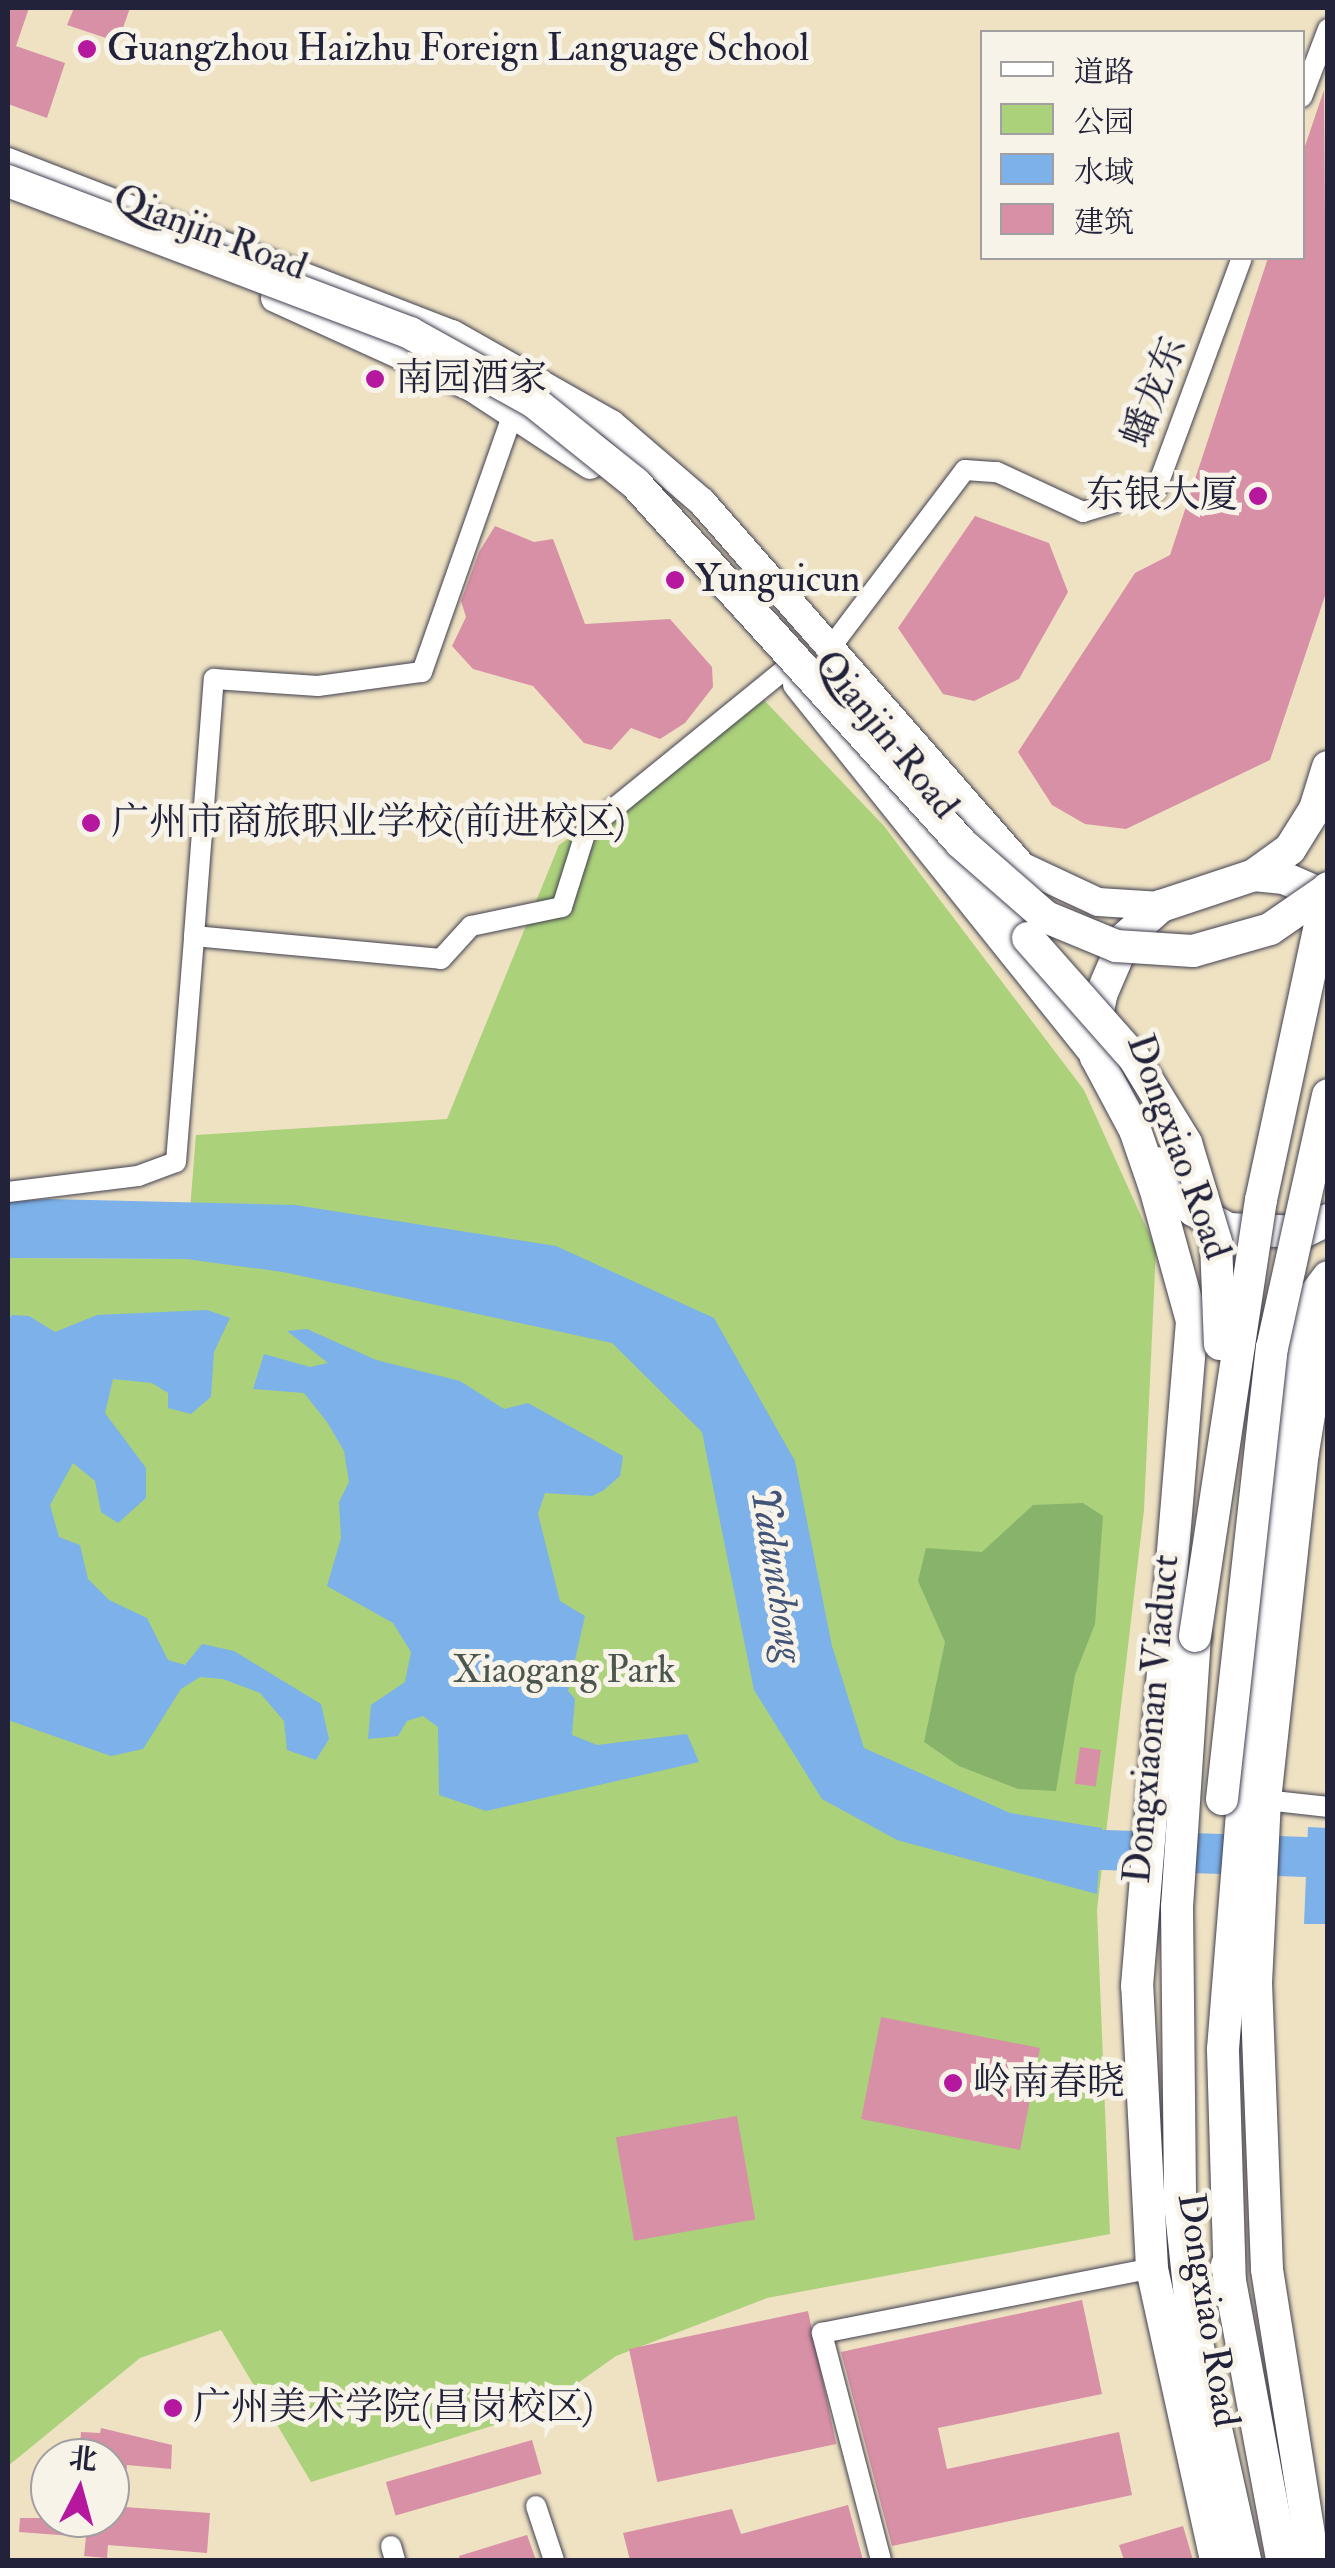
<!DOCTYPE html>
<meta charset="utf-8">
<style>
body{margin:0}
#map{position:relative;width:1335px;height:2568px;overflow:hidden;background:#eee2c3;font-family:"IM FELL Double Pica","Noto Serif SC",serif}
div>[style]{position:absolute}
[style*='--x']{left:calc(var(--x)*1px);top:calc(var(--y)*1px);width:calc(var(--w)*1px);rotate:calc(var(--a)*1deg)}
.green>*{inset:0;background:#abd17b}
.forest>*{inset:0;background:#88b36b}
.water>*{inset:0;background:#7cb1ea}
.river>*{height:40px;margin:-20px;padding:0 20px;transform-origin:20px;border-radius:20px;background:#7cb1ea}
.building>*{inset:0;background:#d890a6;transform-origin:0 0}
.roads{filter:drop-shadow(0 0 2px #413f4f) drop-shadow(0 0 2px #413f4f)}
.minor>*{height:20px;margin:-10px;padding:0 10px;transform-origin:10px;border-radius:10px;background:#fff}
.secondary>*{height:28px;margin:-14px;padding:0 14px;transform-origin:14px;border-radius:14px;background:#fff}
.primary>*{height:32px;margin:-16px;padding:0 16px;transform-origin:16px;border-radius:16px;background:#fff}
.trunk>*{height:32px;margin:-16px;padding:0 16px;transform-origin:16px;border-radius:16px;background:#fff}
.bridges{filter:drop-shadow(0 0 2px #413f4f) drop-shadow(0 0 2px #413f4f)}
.trunk-bridge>*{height:32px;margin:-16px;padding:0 16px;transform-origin:16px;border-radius:16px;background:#fff}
.dots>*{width:28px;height:28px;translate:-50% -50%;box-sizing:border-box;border:5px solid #f7f3e8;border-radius:50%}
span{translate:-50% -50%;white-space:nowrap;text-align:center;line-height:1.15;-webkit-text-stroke:10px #f7f3e8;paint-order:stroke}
.poi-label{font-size:38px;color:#22223b}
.left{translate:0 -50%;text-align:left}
.right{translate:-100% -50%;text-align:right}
.street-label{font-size:38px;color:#22223b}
.park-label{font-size:38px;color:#4b574e}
.water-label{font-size:40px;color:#425478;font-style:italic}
.frame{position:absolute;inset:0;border:10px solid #22223b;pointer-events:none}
.legend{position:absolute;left:980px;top:30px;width:325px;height:230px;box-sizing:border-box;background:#f7f3e8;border:2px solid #a29fa3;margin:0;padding:12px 18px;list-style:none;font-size:30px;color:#22223b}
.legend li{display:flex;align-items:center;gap:20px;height:50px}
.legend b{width:50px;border:2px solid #a29fa3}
.north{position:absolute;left:30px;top:2438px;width:100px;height:100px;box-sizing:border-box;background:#f7f3e8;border:2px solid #a29fa3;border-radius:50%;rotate:6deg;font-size:28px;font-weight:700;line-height:40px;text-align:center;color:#22223b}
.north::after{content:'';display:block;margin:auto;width:35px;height:45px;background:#b5179e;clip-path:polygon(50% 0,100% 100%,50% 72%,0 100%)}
</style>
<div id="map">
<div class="green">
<div style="clip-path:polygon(764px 700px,884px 826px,1084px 1090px,1156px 1249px,1144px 1510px,1097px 1910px,1110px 2234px,767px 2298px,616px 2356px,537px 2412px,311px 2482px,221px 2330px,140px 2358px,8px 2466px,8px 1258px,186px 1259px,196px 1135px,447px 1119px,559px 845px)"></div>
</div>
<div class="forest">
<div style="clip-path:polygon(1083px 1503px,1103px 1516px,1095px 1624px,1075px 1675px,1056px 1791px,1018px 1789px,959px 1766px,924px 1742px,945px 1642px,918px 1581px,926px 1548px,982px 1552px,1033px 1505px)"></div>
</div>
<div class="water">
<div style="clip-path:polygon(48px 1199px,295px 1205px,556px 1246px,714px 1318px,795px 1461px,832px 1646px,864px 1748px,1010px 1813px,1102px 1828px,1097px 1894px,897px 1840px,822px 1799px,754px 1690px,702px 1432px,612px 1343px,283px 1272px,186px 1259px,8px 1258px,8px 1202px)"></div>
<div style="clip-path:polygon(207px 1310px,230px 1318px,214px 1352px,211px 1397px,191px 1414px,168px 1408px,168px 1393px,152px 1383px,113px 1379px,105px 1413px,146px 1468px,146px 1498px,118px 1523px,101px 1512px,95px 1481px,73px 1463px,50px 1505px,59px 1537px,80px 1545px,88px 1579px,109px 1600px,147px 1618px,168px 1660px,185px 1665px,202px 1644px,234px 1651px,321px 1704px,329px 1739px,316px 1760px,287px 1750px,284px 1721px,260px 1693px,223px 1679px,200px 1677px,181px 1689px,143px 1749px,111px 1756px,8px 1720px,8px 1321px,12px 1315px,29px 1316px,55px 1332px,97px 1315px)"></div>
<div style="clip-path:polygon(307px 1329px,376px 1360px,460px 1381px,504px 1409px,528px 1403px,623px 1456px,620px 1476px,604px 1490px,592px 1496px,545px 1493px,538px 1514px,560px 1601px,585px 1616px,568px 1691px,575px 1699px,572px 1735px,597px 1745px,687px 1734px,699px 1762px,486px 1811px,439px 1795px,438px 1727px,423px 1716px,407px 1721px,398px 1736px,368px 1739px,371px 1705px,405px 1682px,411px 1652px,393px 1623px,327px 1586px,341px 1538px,339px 1502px,349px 1482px,344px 1451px,327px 1422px,304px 1393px,253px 1389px,264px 1354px,310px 1367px,328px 1363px,287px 1331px)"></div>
<div style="clip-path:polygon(1308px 1827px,1327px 1828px,1327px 1924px,1304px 1924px)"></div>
</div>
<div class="river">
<div style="--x:1047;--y:1848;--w:281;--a:2"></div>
</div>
<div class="building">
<div style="clip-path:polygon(8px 8px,29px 8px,16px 46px,65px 63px,47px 118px,8px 104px)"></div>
<div style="clip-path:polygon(74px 8px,130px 8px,118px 42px,67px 25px)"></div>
<div style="clip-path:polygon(1324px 90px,1328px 587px,1270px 760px,1126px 829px,1085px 824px,1052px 805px,1018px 752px,1135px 573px,1170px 555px,1268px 258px,1302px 258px,1302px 155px)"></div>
<div style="clip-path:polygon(975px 516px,1049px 543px,1068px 592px,1019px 679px,974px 701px,943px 694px,898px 628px)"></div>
<div style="clip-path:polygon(495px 526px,534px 542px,553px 539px,585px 624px,670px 619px,712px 667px,713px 687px,685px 723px,660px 739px,631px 728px,611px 750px,584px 743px,533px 686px,473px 669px,452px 646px,466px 617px,461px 601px,479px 552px)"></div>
<div style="left:1080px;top:1747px;width:21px;height:37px;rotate:8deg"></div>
<div style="left:881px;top:2017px;width:162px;height:104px;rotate:11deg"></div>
<div style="left:737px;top:2116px;width:105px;height:123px;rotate:80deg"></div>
<div style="clip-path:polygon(1082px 2300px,1102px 2394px,938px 2428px,947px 2469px,1119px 2432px,1132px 2495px,892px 2546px,841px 2352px)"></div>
<div style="left:808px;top:2311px;width:136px;height:183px;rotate:78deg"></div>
<div style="clip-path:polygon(101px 2428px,172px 2445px,171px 2469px,127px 2465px,124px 2506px,110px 2505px,110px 2458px,79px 2458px,81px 2432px,100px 2433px)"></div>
<div style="left:532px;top:2440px;width:35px;height:152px;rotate:74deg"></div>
<div style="clip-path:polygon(848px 2505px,863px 2560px,630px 2560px,623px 2533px,732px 2509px,741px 2534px)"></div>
<div style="clip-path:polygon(110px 2506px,210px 2513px,207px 2553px,108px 2545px,107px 2558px,84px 2556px,86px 2537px,19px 2532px,20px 2518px,110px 2518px)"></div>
<div style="clip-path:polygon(1183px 2526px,1193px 2560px,1124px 2560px,1119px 2545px)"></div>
<div style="clip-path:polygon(527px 2535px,536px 2560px,460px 2560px,459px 2556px)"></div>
</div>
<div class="roads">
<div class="minor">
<div style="--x:1302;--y:97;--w:73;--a:-69.1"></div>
<div style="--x:831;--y:647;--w:222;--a:-52.9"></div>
<div style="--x:965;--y:470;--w:32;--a:4"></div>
<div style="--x:997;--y:472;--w:95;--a:24.9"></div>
<div style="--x:1083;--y:512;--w:76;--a:-16.8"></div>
<div style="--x:1156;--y:490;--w:247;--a:-69.7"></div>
<div style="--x:194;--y:936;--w:258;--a:-85.6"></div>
<div style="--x:214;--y:679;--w:104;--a:3.9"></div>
<div style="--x:318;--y:686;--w:105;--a:-7.7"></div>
<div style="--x:422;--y:672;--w:275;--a:-70.6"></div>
<div style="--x:8;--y:1192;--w:131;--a:-7"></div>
<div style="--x:138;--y:1176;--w:40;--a:-20.2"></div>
<div style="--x:176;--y:1162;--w:227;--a:-85.4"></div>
<div style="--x:194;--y:936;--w:248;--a:5.3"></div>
<div style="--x:441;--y:959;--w:45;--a:-47.7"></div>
<div style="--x:471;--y:926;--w:93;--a:-11.8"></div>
<div style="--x:562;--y:907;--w:80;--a:-72.5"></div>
<div style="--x:586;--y:831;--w:257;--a:-39.1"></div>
<div style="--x:1265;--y:1800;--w:63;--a:6.3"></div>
<div style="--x:536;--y:2506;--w:57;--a:71.6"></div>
<div style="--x:391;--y:2546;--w:15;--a:74"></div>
<div style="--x:881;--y:2560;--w:235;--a:-104.6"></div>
<div style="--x:822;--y:2333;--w:336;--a:-11.1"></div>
</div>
<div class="secondary">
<div style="--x:8;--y:162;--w:476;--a:21.2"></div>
<div style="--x:452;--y:334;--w:183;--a:29.5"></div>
<div style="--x:611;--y:424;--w:120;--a:40.6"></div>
<div style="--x:702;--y:502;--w:486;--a:48.7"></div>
<div style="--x:1023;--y:867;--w:83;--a:25"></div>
<div style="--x:1098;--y:902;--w:63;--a:3.6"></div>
<div style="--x:275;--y:298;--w:217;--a:24.4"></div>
<div style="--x:473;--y:388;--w:140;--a:33.3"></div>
<div style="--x:797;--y:684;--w:478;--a:51.3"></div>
</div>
<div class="primary">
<div style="--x:1254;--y:875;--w:30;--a:6"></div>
<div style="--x:1284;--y:878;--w:48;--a:23.4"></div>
<div style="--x:1157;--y:1163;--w:59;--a:52.5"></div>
<div style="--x:1193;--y:1210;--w:40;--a:28"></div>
<div style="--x:1228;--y:1229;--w:75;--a:2.3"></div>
<div style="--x:1303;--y:1232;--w:28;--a:-26"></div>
<div style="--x:1216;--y:2560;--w:299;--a:-102.4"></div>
<div style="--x:1152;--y:2268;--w:282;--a:-93"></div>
<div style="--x:1137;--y:1986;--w:667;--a:-85.27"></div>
<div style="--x:1192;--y:1321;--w:138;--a:-105.5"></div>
<div style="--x:1155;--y:1188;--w:61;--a:-109"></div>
<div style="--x:1135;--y:1130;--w:83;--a:-118.1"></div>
<div style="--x:1096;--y:1057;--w:25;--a:-95"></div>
<div style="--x:1094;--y:1032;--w:38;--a:-79"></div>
<div style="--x:1101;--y:995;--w:63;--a:-66.7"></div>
<div style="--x:1126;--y:937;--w:47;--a:-41.5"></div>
<div style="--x:1161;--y:906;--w:98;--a:-18.4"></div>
<div style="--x:1254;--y:875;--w:44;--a:-35.8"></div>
<div style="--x:1290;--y:849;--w:47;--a:-58"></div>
<div style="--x:1315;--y:809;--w:44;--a:-72.8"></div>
<div style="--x:1313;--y:2560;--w:295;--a:-99"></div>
<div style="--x:1267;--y:2269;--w:286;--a:-92.2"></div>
<div style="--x:1256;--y:1983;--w:183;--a:-87.2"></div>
<div style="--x:1265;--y:1800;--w:350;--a:-83.8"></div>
<div style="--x:1303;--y:1452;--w:157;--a:-80.8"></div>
</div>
<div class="trunk">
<div style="--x:962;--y:856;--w:105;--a:51.2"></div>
<div style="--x:1195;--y:1636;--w:272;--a:93.8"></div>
<div style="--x:1177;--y:1907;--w:296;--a:89.4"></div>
<div style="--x:1180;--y:2203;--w:123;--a:83.9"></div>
<div style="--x:1193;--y:2325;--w:241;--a:77.5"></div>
<div style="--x:1227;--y:2265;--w:300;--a:79.4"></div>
<div style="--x:1230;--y:2287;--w:238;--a:-91.7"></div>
<div style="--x:1223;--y:2049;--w:251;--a:-85.4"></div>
<div style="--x:1243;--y:1799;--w:494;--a:-82.9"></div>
<div style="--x:1304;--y:1309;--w:40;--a:-53"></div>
</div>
</div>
<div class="bridges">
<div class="trunk-bridge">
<div style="--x:8;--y:181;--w:430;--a:20.7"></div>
<div style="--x:410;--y:333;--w:142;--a:29.1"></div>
<div style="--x:534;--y:402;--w:129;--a:38.7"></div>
<div style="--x:635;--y:483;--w:484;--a:47.8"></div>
<div style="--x:960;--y:842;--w:114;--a:41.1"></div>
<div style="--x:1046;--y:917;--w:76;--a:22.5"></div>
<div style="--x:1116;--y:946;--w:77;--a:3.7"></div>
<div style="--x:1193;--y:951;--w:80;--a:-15.9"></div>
<div style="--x:1270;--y:929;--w:70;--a:-34.6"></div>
<div style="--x:1028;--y:938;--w:160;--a:48.5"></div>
<div style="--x:1134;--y:1058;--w:100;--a:58.5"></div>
<div style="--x:1186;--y:1143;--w:103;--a:73.1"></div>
<div style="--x:1216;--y:1242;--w:102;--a:87.8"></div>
<div style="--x:1195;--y:1636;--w:441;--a:-81.4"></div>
<div style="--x:1261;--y:1200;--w:319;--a:-77.9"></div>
<div style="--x:1222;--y:1799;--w:454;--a:-83.7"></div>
<div style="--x:1272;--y:1348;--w:259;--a:-77.5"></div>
</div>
</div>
<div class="dots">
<div style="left:87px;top:49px;background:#b5179e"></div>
<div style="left:375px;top:379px;background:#b5179e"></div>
<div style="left:1258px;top:496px;background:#b5179e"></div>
<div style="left:675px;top:580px;background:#b5179e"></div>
<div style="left:91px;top:823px;background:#b5179e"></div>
<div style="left:953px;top:2083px;background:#b5179e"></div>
<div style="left:173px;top:2408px;background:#b5179e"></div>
</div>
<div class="poi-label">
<span class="left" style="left:107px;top:49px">Guangzhou Haizhu Foreign Language School</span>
<span class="left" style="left:395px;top:379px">南园酒家</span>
<span class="right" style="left:1238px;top:496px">东银大厦</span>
<span class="left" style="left:695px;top:580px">Yunguicun</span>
<span class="left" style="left:111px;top:823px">广州市商旅职业学校(前进校区)</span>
<span class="left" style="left:973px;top:2083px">岭南春晓</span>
<span class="left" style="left:193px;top:2408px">广州美术学院(昌岗校区)</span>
</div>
<div class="street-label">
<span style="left:210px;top:233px;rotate:21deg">Qianjin Road</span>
<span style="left:1155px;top:392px;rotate:-69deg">蟠龙东</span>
<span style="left:886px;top:735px;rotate:51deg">Qianjin Road</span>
<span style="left:1178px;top:1147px;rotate:70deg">Dongxiao Road</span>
<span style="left:1152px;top:1719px;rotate:-85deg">Dongxiaonan Viaduct</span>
<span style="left:1208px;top:2310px;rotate:81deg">Dongxiao Road</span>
</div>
<div class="park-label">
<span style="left:564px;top:1671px">Xiaogang Park</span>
</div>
<div class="water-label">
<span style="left:777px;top:1575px;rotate:81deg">Yadunchong</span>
</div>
<div class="frame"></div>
<ul class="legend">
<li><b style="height:12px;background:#fff"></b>道路</li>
<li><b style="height:28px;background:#abd17b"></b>公园</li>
<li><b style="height:28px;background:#7cb1ea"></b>水域</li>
<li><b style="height:28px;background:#d890a6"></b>建筑</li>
</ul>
<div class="north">北</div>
</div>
